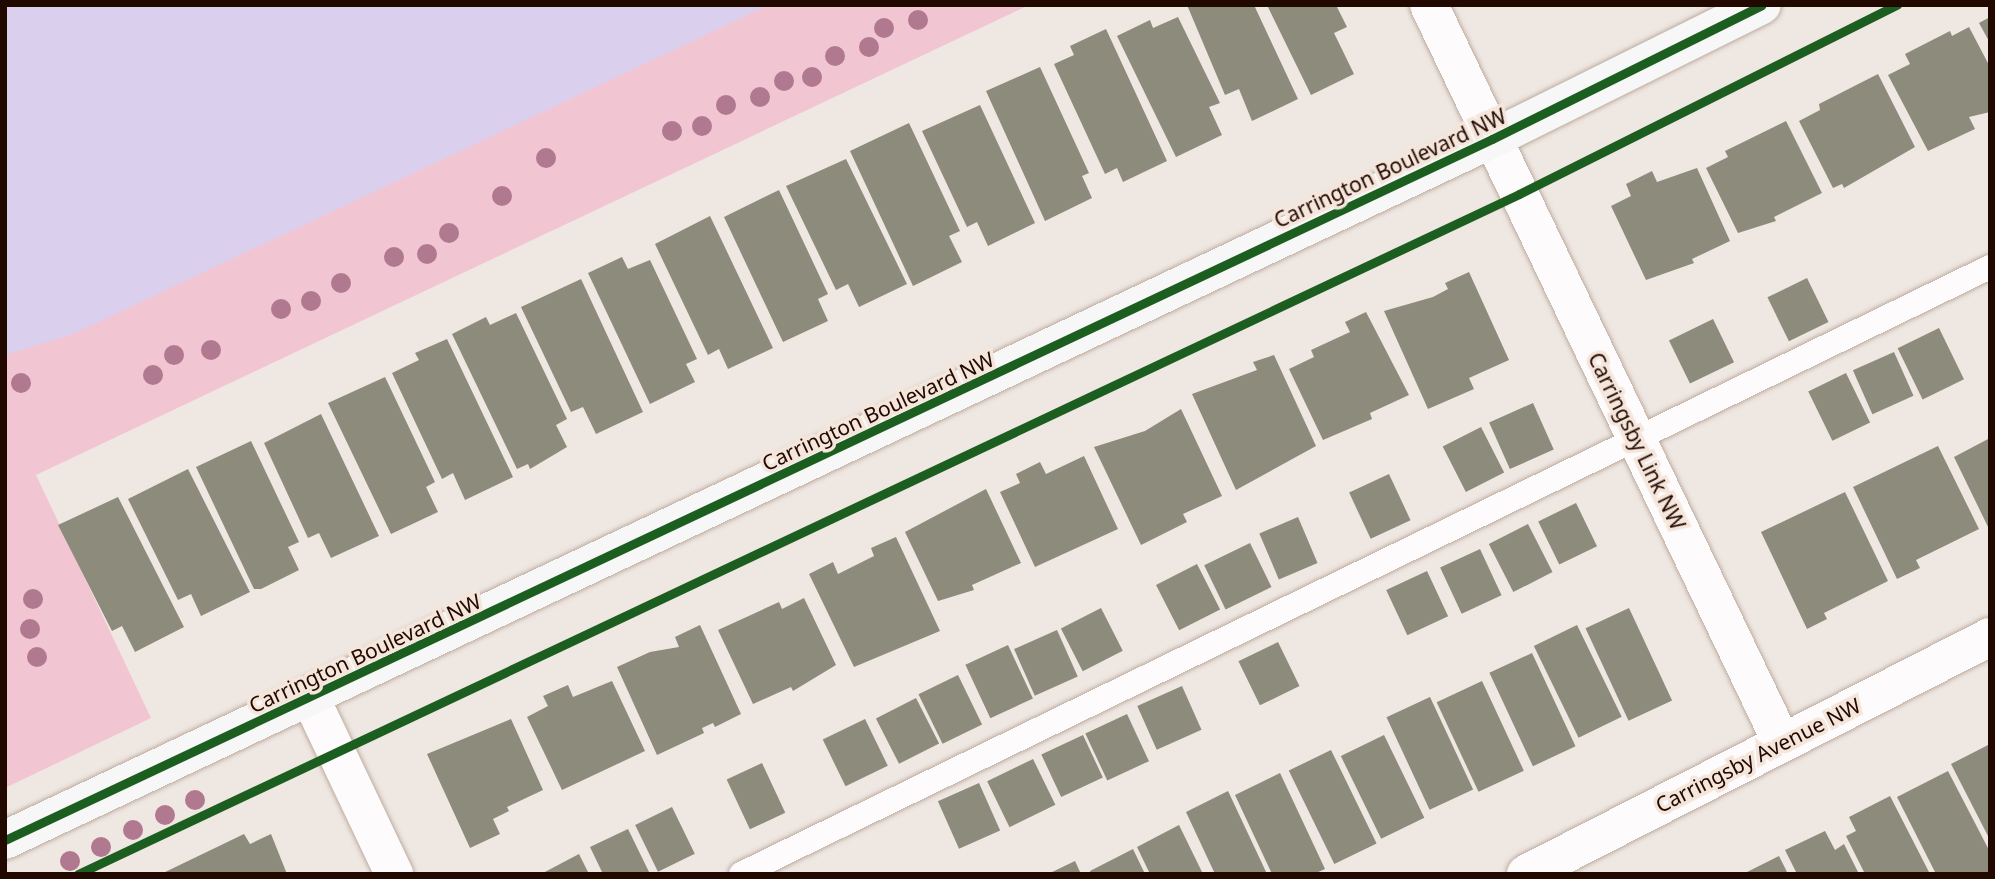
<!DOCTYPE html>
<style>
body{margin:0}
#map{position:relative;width:1995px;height:879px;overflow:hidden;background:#efe7e2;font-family:"Noto Sans",sans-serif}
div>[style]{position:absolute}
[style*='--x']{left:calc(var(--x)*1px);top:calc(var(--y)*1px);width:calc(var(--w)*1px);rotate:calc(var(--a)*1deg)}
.green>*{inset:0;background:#f1c5d2}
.water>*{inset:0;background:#dad0ee}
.building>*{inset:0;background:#8d8b7c;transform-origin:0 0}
.roads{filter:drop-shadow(0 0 2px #bcac9f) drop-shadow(0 0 2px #bcac9f)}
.lane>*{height:24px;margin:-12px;padding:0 12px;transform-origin:12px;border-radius:12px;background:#fdfbfb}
.street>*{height:38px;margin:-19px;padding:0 19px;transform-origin:19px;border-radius:19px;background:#fdfbfb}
.secondary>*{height:38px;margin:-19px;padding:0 19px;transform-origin:19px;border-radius:19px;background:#f8f7f7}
.cycleway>*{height:9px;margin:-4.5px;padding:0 4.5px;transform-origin:4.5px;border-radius:4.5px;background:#1b5e20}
.trees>*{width:20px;height:20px;margin:-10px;border-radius:50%;background:#b17990}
span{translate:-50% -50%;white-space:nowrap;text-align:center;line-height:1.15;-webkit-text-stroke:7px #f5e6dc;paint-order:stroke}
.street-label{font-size:21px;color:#220900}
.frame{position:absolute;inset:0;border:7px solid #220900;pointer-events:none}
</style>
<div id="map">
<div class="green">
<div style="clip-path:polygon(5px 5px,1029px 5px,36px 475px,151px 718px,5px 788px)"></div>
</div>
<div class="water">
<div style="clip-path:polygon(5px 5px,769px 5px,73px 334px,5px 355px)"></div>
</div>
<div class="building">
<div style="clip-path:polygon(1187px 5px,1254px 5px,1298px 99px,1252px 121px,1239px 89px,1225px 95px)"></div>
<div style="clip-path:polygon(1267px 5px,1336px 5px,1347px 27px,1334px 33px,1354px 74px,1311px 95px)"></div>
<div style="clip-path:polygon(1178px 17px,1220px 103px,1209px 107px,1222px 135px,1176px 157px,1117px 36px,1150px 20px,1153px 28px)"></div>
<div style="clip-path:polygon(1990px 17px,1990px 43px,1979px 23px)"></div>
<div style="clip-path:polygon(1969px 27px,1990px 67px,1990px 112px,1969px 117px,1975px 129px,1928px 151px,1888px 75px,1910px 64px,1905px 54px,1950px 31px,1952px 36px)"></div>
<div style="clip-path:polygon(1106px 29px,1167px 161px,1123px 182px,1117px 168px,1105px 174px,1054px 64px,1074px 55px,1070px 46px)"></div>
<div style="clip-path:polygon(1040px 67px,1089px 173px,1082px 176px,1092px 198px,1045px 221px,986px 91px)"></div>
<div style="clip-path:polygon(1878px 74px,1915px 147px,1844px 188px,1842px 184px,1833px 188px,1799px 121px,1820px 110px,1819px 104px)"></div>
<div style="clip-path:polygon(980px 105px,1035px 223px,988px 246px,977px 222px,967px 227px,922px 131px)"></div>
<div style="clip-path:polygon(1786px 121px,1822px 193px,1774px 217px,1776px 221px,1738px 233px,1706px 168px,1728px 157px,1725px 151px)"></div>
<div style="clip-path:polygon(909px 123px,960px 231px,949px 236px,962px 262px,913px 286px,850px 151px)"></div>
<div style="clip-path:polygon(846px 159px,907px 284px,859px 307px,848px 284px,836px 290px,786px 186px)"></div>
<div style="clip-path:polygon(1697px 168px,1730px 241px,1692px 259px,1694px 263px,1646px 280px,1611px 206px,1631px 196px,1626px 184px,1652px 171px,1657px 182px)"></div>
<div style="clip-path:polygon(779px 190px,828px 294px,818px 299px,828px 321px,783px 342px,724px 217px)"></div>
<div style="clip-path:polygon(710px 216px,773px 348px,728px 369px,719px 349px,708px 355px,655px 244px)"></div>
<div style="clip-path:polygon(622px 257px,628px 269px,650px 260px,697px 359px,686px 364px,695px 382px,650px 404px,588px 273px)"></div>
<div style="clip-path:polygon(1469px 272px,1509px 360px,1469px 378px,1474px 389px,1428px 409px,1384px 311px,1433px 297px,1448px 289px,1445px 283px)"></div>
<div style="left:1807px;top:278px;width:49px;height:44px;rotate:64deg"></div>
<div style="clip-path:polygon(581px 279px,643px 412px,596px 434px,583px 407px,571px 412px,521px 307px)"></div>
<div style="clip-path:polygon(1366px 312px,1409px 395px,1370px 413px,1372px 419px,1323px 440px,1289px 369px,1314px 357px,1311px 350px,1350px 332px,1345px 322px)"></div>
<div style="clip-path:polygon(516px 313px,567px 419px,556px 425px,567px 447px,530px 469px,528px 464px,517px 469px,452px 334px,486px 317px,490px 325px)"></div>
<div style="left:1713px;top:319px;width:48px;height:49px;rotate:64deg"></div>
<div style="left:1939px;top:328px;width:57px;height:46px;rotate:64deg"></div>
<div style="clip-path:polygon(447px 339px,513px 477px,465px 500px,453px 473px,442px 479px,392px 373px,419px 360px,415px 353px)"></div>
<div style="left:1894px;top:352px;width:48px;height:45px;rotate:66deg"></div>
<div style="clip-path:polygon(1274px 355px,1316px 446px,1236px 490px,1192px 394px,1257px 370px,1253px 362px)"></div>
<div style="left:1846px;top:373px;width:55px;height:42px;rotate:64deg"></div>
<div style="clip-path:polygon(385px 377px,435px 482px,426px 487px,438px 512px,391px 534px,328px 403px)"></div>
<div style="left:1533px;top:403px;width:51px;height:48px;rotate:66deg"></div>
<div style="clip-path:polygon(1181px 409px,1222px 496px,1183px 514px,1187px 522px,1141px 545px,1094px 447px,1145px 431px)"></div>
<div style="clip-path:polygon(321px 414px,379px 536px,331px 558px,319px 533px,308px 538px,264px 443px)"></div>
<div style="left:1481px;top:427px;width:51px;height:43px;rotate:63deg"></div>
<div style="clip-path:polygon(1990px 438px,1990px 531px,1954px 457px)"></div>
<div style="clip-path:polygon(251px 441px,299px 542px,288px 547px,299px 570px,261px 589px,254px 589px,196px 467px)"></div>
<div style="clip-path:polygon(1938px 446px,1979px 529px,1916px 560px,1920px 568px,1897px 579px,1853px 487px)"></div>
<div style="clip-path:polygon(1084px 456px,1118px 529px,1035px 567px,1000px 492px,1020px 483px,1016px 474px,1040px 462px,1046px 474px)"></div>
<div style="clip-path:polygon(188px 469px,250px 592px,201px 616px,191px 594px,178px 600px,128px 499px)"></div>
<div style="left:1389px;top:474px;width:51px;height:44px;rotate:65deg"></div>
<div style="clip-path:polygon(986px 489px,1021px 563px,972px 585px,974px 590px,938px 601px,905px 532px)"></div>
<div style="clip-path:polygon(1845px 492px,1888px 581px,1824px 613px,1827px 619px,1807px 629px,1761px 532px)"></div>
<div style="clip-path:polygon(118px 497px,184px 627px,135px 652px,122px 626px,112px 631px,58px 525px)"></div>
<div style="left:1576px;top:503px;width:48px;height:42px;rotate:64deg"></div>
<div style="left:1298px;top:517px;width:50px;height:42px;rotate:67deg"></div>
<div style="left:1528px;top:524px;width:54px;height:44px;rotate:63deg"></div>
<div style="clip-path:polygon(896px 537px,940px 631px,854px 667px,809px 574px,833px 562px,838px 574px,874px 556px,871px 548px)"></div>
<div style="left:1250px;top:543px;width:49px;height:51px;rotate:64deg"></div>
<div style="left:1480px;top:549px;width:51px;height:44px;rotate:65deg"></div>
<div style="left:1197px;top:564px;width:51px;height:46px;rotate:63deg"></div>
<div style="left:1427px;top:571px;width:50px;height:45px;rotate:65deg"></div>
<div style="clip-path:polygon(804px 598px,836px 665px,793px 691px,791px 687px,753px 704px,718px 630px,779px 602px,782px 609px)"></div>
<div style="left:1101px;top:608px;width:48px;height:45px;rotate:63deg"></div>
<div style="left:1629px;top:608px;width:102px;height:48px;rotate:65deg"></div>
<div style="clip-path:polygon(700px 625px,741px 714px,715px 727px,713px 723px,702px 728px,704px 733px,657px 755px,617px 667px,650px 652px,679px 647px,675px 637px)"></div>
<div style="left:1577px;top:625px;width:102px;height:48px;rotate:64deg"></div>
<div style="left:1057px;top:630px;width:51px;height:47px;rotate:66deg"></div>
<div style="left:1278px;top:642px;width:49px;height:44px;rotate:64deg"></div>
<div style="left:1008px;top:645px;width:59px;height:47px;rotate:65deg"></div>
<div style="left:1532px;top:653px;width:103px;height:47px;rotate:65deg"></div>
<div style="left:958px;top:675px;width:55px;height:44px;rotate:64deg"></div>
<div style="clip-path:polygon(612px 681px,645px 751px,562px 790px,527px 717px,548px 706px,543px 696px,568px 685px,573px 697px)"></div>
<div style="left:1482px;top:681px;width:99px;height:50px;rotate:65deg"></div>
<div style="left:1182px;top:686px;width:48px;height:49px;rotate:66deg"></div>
<div style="left:1430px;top:697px;width:102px;height:48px;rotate:65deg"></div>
<div style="left:916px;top:698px;width:51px;height:45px;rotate:63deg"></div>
<div style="left:1127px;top:714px;width:52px;height:46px;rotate:65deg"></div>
<div style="clip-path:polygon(511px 719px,543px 790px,507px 807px,509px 811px,493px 819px,500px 834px,470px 848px,427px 754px)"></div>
<div style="left:865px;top:719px;width:52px;height:47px;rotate:64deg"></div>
<div style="left:1083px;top:735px;width:47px;height:46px;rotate:65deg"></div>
<div style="left:1384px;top:735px;width:92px;height:48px;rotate:64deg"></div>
<div style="clip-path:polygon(1990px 744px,1990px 840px,1951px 764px)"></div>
<div style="left:1331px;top:750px;width:104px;height:47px;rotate:64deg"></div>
<div style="left:1033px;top:759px;width:51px;height:51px;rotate:64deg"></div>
<div style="left:762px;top:763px;width:55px;height:39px;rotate:65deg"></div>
<div style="clip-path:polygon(1948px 771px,1990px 852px,1990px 874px,1936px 874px,1897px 797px)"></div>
<div style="clip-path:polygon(1280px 773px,1325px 869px,1314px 874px,1272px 874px,1235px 795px)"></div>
<div style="left:979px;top:783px;width:52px;height:45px;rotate:66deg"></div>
<div style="clip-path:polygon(1228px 791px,1267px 874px,1215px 874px,1186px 812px)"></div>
<div style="clip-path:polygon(1890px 796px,1930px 874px,1865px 874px,1846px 836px,1856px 831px,1849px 817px)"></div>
<div style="left:672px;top:807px;width:52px;height:41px;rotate:64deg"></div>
<div style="clip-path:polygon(1179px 825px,1203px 874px,1150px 874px,1137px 847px)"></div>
<div style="clip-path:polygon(628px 829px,650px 874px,603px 874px,590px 847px)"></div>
<div style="clip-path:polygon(1825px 831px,1835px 850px,1844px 844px,1859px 874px,1797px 874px,1785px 850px)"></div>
<div style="clip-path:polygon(244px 834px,250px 844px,271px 834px,287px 874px,161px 874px)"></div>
<div style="clip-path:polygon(1133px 849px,1145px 874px,1091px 874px,1090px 871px)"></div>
<div style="clip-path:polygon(579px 854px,589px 874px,541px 874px)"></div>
<div style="clip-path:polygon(1779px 856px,1788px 874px,1743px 874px)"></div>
<div style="clip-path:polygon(1075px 861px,1081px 874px,1048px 874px)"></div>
</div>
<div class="roads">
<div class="lane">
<div style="--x:741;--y:874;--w:1389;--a:-25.92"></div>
</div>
<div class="street">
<div style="--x:1429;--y:5;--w:818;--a:64.44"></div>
<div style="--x:311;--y:699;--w:194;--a:64.6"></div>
<div style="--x:1526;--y:874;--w:521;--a:-27.06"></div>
</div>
<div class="secondary">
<div style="--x:5;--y:840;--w:1644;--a:-25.24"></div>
<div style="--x:1492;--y:139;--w:301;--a:-26.4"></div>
</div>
</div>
<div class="cycleway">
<div style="--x:5;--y:840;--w:1644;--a:-25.24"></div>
<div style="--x:1492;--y:139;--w:301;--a:-26.4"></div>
<div style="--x:78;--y:874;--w:1593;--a:-25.26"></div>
<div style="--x:1519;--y:194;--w:423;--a:-26.6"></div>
</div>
<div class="trees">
<div style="left:918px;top:20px"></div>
<div style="left:884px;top:28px"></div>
<div style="left:869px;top:47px"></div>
<div style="left:835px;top:56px"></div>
<div style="left:812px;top:77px"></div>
<div style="left:784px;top:81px"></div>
<div style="left:760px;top:97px"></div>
<div style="left:726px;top:105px"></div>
<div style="left:702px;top:126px"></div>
<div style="left:672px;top:131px"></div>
<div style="left:546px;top:158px"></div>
<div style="left:502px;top:196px"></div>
<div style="left:449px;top:233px"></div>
<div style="left:427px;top:254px"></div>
<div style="left:394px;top:257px"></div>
<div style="left:341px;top:283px"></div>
<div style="left:311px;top:301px"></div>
<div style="left:281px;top:309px"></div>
<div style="left:211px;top:350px"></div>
<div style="left:174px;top:355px"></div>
<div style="left:153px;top:375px"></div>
<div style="left:21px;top:383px"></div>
<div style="left:33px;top:599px"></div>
<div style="left:30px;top:629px"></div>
<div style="left:37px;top:657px"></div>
<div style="left:195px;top:800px"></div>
<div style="left:165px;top:815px"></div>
<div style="left:133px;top:830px"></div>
<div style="left:101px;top:847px"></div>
<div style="left:70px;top:861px"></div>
</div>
<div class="street-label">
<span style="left:1390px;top:168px;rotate:-25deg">Carrington Boulevard NW</span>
<span style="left:878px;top:411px;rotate:-25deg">Carrington Boulevard NW</span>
<span style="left:1637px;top:441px;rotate:64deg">Carringsby Link NW</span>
<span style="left:365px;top:653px;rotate:-25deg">Carrington Boulevard NW</span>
<span style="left:1758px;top:755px;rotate:-27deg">Carringsby Avenue NW</span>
</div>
<div class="frame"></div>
</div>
